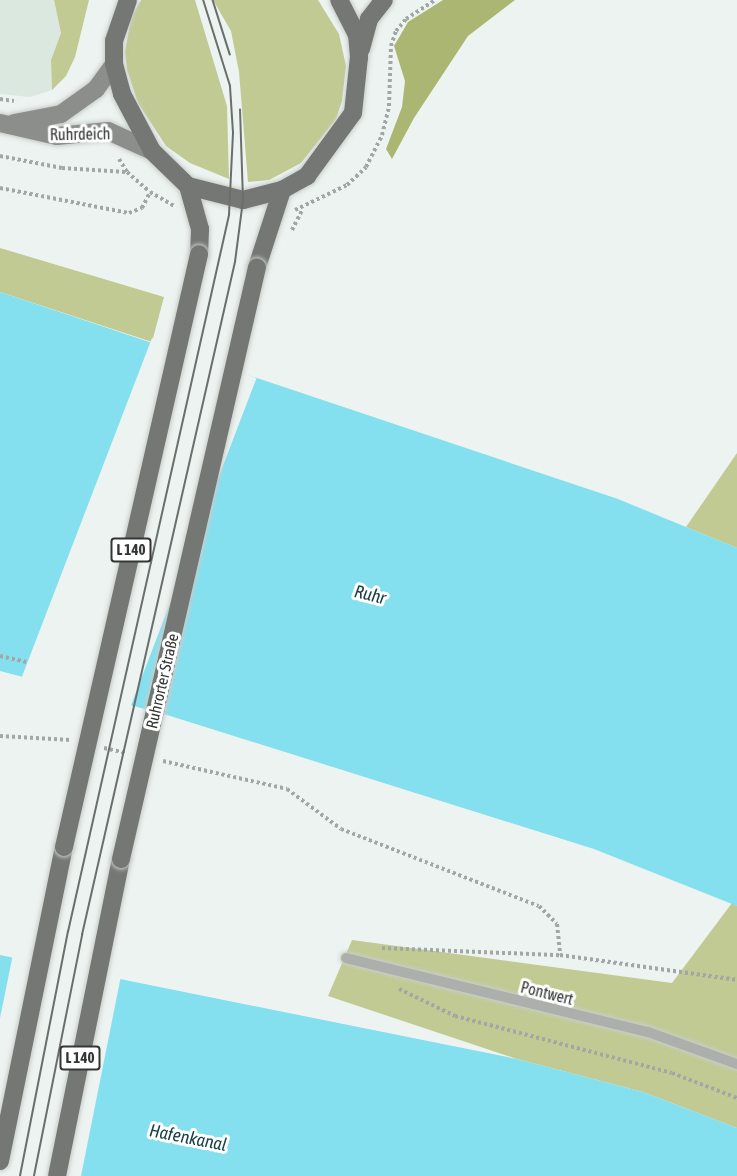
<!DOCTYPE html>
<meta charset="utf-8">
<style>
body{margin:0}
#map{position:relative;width:737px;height:1176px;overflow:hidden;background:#edf3f0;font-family:"Asap Condensed",sans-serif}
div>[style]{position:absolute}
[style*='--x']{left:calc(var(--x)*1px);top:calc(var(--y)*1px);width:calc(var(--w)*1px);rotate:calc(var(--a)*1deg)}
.built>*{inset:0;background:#dbe8e0}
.green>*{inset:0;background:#c1ca92}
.forest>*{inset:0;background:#acb673}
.water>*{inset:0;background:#84e0ef}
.pier>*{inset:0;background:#edf3f0;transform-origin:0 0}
.path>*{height:4px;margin-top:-2px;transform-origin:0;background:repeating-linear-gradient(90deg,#a2a7a4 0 3px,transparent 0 6px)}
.roads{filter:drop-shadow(0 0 2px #c8cdca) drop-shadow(0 0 2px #c8cdca)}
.lane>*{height:10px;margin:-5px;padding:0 5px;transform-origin:5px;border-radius:5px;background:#adafad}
.secondary>*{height:18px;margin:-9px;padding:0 9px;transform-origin:9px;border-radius:9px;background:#8c8e8b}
.primary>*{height:18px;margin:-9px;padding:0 9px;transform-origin:9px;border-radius:9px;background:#747773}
.tram>*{height:1.5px;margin:-0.75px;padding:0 0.75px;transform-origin:0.75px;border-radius:0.75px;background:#6b6f6c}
.bridges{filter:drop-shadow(0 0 2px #c8cdca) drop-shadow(0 0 2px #c8cdca)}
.primary-bridge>*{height:18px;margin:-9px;padding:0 9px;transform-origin:9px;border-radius:9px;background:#747773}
span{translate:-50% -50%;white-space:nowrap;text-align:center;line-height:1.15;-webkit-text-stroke:6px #fff;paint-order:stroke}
.shield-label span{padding:2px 4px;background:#fff;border:2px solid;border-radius:4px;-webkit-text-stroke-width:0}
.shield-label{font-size:15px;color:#333634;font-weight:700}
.street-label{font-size:16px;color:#333634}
.water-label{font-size:18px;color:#174248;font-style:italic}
</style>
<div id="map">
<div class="built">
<div style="clip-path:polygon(0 0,54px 0,61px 33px,51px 60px,52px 90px,30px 97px,0 94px)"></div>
</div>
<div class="green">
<div style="clip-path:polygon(54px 0,89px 0,75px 57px,66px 76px,52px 90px,51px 60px,61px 33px)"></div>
<div style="clip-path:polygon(141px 0,195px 0,227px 106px,229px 179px,190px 163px,166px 146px,138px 103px,127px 70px,125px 52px,131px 17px)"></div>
<div style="clip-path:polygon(213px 0,318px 0,339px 34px,346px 66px,342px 101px,336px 119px,301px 163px,269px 180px,248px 182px,239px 72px,231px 31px)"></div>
<div style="clip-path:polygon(0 248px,164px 297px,152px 342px,0 292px)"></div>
<div style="clip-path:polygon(737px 453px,737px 548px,686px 527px)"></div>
<div style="clip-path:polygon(732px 903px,737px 906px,737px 1128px,643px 1092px,517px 1059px,328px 996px,352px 940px,672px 983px)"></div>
</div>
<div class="forest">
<div style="clip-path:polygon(443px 0,515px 0,468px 36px,414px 118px,392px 159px,386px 149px,402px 107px,405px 81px,394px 46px,408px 22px)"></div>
</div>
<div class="water">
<div style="clip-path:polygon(0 292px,618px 499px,737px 548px,737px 906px,594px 849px,164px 714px,0 671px)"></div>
<div style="clip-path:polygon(0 955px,24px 960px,16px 995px,106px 1016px,115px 978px,517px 1059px,643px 1092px,737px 1128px,737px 1176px,0 1176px)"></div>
</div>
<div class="pier">
<div style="left:152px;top:338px;width:112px;height:364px;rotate:21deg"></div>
<div style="clip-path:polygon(13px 954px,27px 960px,20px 993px,104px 1013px,112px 977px,121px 976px,81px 1176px,0 1176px,0 1018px)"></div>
</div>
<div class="path">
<div style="--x:0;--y:99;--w:14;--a:8"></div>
<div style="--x:0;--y:156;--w:63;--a:11"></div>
<div style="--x:62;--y:168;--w:64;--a:3.6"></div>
<div style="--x:119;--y:159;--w:15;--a:58"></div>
<div style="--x:127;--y:172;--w:30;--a:41"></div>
<div style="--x:150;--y:192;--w:28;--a:30"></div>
<div style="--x:0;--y:188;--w:131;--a:11"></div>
<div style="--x:129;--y:213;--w:14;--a:-21"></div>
<div style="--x:142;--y:208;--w:18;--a:-63"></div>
<div style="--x:295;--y:210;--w:58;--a:-25.7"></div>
<div style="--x:347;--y:185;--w:26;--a:-43"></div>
<div style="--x:366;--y:167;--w:36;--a:-63"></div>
<div style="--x:382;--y:135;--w:30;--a:-76"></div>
<div style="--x:389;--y:106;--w:60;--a:-88.1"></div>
<div style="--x:391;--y:46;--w:16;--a:-72"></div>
<div style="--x:396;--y:31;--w:16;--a:-50"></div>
<div style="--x:406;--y:19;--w:35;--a:-33"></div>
<div style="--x:292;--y:230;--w:22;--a:-63"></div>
<div style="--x:0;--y:656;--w:27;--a:13"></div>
<div style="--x:0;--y:736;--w:71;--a:3.2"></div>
<div style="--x:104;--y:748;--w:23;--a:13"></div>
<div style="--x:163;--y:761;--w:127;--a:12.7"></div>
<div style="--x:287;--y:789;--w:67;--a:36.5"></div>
<div style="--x:341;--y:829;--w:212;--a:21.3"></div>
<div style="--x:539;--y:906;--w:25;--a:45"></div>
<div style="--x:557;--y:924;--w:31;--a:84"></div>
<div style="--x:382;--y:948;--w:178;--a:2.3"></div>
<div style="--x:560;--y:955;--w:179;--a:8"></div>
<div style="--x:399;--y:989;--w:62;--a:25.7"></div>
<div style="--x:455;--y:1016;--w:224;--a:14.7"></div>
<div style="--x:672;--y:1073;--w:70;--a:21"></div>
</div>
<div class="roads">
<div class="lane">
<div style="--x:346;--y:958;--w:311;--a:13.8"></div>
<div style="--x:648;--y:1032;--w:95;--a:19.8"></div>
</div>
<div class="secondary">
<div style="--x:0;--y:123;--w:58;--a:12.8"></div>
<div style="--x:57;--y:136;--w:51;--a:-5.6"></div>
<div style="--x:108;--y:131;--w:48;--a:24.4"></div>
<div style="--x:14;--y:123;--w:48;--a:-10.8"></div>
<div style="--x:61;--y:114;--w:43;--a:-35.5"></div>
<div style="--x:96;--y:89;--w:31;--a:-54"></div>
</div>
<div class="primary">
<div style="--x:128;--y:0;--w:43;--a:108.9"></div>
<div style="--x:114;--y:41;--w:23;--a:90"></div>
<div style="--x:114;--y:64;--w:31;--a:75"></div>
<div style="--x:122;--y:94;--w:64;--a:62.2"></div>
<div style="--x:152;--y:151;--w:50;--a:44.2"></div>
<div style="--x:188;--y:186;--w:57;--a:14.3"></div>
<div style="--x:243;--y:200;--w:40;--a:-14.4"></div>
<div style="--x:282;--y:190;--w:29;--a:-29"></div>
<div style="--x:307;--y:176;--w:78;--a:-53.9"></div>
<div style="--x:353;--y:113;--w:56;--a:-83.9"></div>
<div style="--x:359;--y:57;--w:22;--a:-95"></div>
<div style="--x:357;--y:35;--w:39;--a:-117"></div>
<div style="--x:361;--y:49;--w:31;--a:-75"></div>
<div style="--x:369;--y:19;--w:24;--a:-52"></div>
<div style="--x:188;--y:186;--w:45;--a:74.4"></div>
<div style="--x:200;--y:229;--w:25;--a:92"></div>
<div style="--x:257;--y:267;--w:81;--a:-72"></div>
<div style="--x:0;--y:1161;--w:320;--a:-78.5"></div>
<div style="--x:57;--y:1176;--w:323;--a:-78.6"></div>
</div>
</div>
<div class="tram">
<div style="--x:213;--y:0;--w:57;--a:72.5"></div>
<div style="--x:20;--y:1176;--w:249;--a:-78.9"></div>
<div style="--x:68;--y:932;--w:735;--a:-77.34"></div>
<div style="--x:229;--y:215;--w:82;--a:-87.2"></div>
<div style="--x:233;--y:133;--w:47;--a:-93.7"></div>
<div style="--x:230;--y:86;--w:90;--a:-107.4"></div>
<div style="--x:34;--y:1176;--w:246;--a:-78.7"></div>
<div style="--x:82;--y:935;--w:690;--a:-77.19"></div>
<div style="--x:235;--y:262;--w:63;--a:-82.6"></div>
<div style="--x:243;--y:200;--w:90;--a:-91.9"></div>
</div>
<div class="bridges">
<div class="primary-bridge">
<div style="--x:64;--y:847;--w:608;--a:-77.17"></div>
<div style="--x:121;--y:859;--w:607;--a:-77.06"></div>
</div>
</div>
<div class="shield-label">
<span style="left:131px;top:550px">L 140</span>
<span style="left:80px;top:1058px">L 140</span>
</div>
<div class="street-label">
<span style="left:80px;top:134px;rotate:-1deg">Ruhrdeich</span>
<span style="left:162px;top:681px;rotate:-77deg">Ruhrorter Straße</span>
<span style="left:547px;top:993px;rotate:14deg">Pontwert</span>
</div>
<div class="water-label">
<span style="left:370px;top:595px;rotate:14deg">Ruhr</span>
<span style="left:188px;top:1138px;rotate:11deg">Hafenkanal</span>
</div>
</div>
